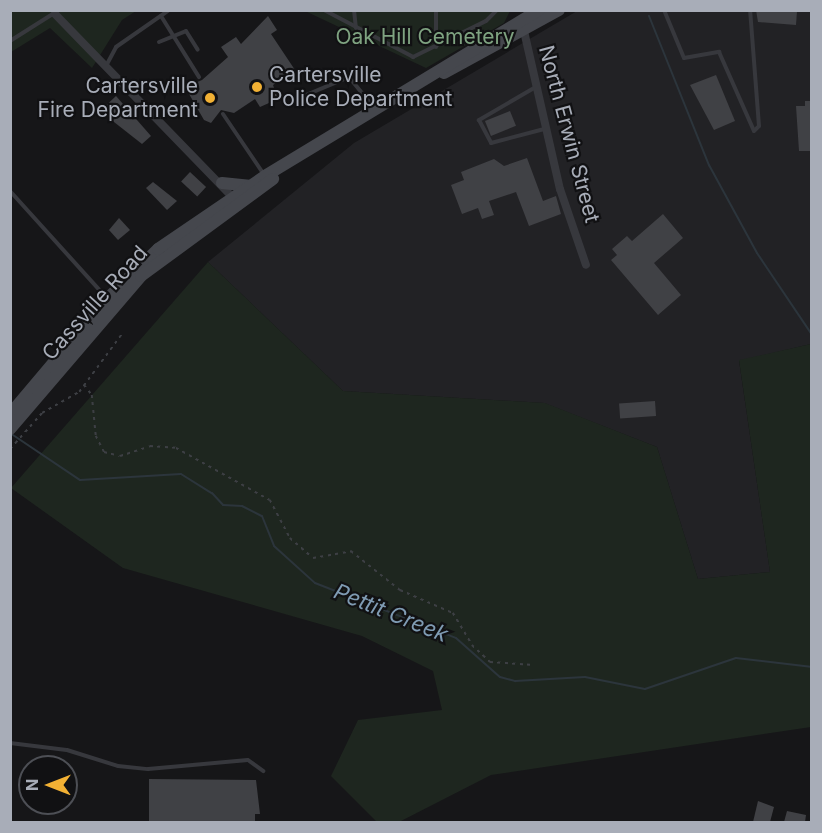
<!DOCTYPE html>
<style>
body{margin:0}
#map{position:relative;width:822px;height:833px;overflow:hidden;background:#161618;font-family:Inter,sans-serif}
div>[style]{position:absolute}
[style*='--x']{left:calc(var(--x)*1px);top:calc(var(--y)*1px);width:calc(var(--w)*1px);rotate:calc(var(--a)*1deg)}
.built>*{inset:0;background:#222225}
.green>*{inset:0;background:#1e261f}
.stream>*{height:2px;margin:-1px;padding:0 1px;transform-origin:1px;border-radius:1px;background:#2c353c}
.building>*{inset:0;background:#404145;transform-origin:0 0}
.path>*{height:1.5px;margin-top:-0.75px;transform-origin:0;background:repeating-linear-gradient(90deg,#3d3f44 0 3px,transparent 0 7.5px)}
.lane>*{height:4px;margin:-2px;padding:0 2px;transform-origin:2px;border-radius:2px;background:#37383d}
.street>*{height:8px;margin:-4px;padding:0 4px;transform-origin:4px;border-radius:4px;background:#37383d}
.secondary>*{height:12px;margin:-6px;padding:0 6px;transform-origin:6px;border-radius:6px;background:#45474d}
.dots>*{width:16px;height:16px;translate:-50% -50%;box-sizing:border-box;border:3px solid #111113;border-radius:50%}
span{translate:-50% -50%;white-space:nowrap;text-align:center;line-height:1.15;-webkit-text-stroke:4.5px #111113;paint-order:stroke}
.park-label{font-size:21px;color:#7fa381}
.poi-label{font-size:21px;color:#a8adb8}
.left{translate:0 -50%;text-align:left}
.right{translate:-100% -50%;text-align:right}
.street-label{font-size:21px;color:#a8adb8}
.water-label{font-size:22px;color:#7f9bb3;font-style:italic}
.frame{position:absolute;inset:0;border:12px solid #a8adb8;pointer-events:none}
.north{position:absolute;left:18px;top:755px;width:60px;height:60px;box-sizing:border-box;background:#111113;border:2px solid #4d4f55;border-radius:50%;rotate:270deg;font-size:16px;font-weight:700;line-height:24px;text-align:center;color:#a8adb8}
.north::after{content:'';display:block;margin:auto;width:21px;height:27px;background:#f2b134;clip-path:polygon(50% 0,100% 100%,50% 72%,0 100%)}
</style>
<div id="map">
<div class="built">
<div style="clip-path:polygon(577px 11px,811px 11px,811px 344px,739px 361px,770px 572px,698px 579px,657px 447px,544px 403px,343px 391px,208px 262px,354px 143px)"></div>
</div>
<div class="green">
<div style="clip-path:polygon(10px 11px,136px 11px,122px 20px,92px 68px,50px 28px,11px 52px)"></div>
<div style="clip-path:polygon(305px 11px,510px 11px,504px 23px,426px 68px)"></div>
<div style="clip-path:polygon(208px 262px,343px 391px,545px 403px,657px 447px,698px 579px,770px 572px,739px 360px,811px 344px,811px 727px,491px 775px,399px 822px,377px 822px,331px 776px,358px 720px,442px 710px,433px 671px,362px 636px,123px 568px,11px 488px)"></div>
</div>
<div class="stream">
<div style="--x:649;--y:16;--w:161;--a:68.1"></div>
<div style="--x:709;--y:165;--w:100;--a:61.4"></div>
<div style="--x:757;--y:253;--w:99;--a:56.1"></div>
<div style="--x:10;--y:433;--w:84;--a:33.9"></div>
<div style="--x:80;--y:480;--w:101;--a:-3.4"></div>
<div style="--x:181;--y:474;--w:36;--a:32"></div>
<div style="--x:212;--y:493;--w:16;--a:47"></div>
<div style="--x:223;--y:505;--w:19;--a:3"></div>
<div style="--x:242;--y:506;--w:22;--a:27"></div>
<div style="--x:262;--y:516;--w:32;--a:68"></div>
<div style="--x:274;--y:546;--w:55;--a:42.1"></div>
<div style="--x:315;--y:583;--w:151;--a:21.3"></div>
<div style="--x:456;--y:638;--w:59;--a:41.6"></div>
<div style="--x:500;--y:677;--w:16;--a:15"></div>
<div style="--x:515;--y:681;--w:70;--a:-3.3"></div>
<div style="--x:585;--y:677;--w:61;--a:11.3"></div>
<div style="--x:645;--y:689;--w:96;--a:-18.8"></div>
<div style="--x:736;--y:658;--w:77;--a:6.8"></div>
</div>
<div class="building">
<div style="clip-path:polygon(756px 10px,797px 11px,796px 25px,758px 22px)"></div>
<div style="clip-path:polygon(268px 16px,277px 30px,271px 34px,295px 70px,273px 85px,278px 99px,260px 107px,255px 99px,234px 113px,221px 110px,211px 123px,204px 120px,185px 87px,202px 80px,228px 57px,221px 47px,236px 37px,241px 44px)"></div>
<div style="clip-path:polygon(716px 75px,735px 121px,714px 130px,690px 85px)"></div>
<div style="clip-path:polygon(116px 96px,151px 136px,142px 144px,100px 111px)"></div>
<div style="clip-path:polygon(805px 101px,812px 101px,812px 151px,799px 151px,796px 106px,805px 106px)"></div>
<div style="left:510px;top:111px;width:16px;height:27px;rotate:68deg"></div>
<div style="clip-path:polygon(527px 158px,543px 201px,556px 196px,561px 214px,529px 226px,516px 192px,489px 201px,494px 215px,482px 219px,478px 208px,462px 214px,451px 185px,464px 180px,461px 172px,494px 159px,504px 166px)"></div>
<div style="left:190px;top:172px;width:22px;height:13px;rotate:43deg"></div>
<div style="clip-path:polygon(153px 182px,177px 201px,167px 210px,146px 188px)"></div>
<div style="clip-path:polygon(663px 214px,683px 238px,654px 263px,681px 295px,658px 315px,611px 260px,617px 255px,612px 249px,627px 236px,632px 241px)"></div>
<div style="clip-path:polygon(119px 218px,130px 230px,118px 240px,109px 230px)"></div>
<div style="left:655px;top:401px;width:15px;height:36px;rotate:86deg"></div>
<div style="clip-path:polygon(149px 779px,256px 780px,260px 814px,255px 814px,255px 822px,149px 822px)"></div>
<div style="clip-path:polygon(758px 801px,774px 807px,770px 822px,753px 822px)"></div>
<div style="clip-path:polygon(787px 811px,806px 815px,805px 822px,784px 822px)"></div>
</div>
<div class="path">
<div style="--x:84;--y:385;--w:13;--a:51"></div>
<div style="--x:92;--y:395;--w:41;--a:84.4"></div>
<div style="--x:96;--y:436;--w:18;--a:63"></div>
<div style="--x:104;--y:452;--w:16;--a:14"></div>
<div style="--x:120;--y:456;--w:32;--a:-18"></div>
<div style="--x:150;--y:446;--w:26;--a:4"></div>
<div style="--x:176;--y:448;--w:107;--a:29"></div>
<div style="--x:270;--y:500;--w:43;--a:62.2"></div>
<div style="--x:290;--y:538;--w:30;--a:41"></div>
<div style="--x:313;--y:558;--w:39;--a:-10"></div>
<div style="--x:351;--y:551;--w:63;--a:38.5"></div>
<div style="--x:400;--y:590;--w:58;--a:23.5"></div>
<div style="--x:453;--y:613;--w:37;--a:59"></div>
<div style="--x:472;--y:645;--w:25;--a:43"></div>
<div style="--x:490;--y:662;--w:44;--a:3.9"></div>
<div style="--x:10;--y:449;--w:48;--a:-48.4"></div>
<div style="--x:42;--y:413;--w:43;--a:-29.6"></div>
<div style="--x:79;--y:392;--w:71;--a:-53.6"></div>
</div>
<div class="lane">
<div style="--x:324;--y:10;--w:101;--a:27.8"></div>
<div style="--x:413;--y:57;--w:81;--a:-26.3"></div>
<div style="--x:486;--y:21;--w:16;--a:-45"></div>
<div style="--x:354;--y:10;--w:18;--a:84"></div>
<div style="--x:436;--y:10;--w:37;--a:90"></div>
<div style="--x:664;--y:10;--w:52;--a:67.4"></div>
<div style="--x:684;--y:58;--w:36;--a:-10"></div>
<div style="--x:719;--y:52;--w:86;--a:66.1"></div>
<div style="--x:754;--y:131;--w:7;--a:-45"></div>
<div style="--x:759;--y:126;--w:116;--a:-94.4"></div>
<div style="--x:161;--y:16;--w:72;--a:58.1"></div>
<div style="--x:10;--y:41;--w:58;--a:-32.3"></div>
<div style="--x:159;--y:42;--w:29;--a:-22"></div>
<div style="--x:186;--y:31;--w:22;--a:58"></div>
<div style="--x:106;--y:66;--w:21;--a:-62"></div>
<div style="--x:116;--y:47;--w:65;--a:-34.9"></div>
<div style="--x:534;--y:88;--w:64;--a:149.8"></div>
<div style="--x:479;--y:120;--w:26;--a:62"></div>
<div style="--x:491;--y:143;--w:55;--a:-14.8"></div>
<div style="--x:306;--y:95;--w:47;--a:-22.7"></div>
<div style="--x:349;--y:77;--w:38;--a:51"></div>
<div style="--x:223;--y:114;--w:71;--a:55.9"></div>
<div style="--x:10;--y:191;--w:142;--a:47.9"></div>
<div style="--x:10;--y:743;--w:57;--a:7"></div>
<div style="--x:67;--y:750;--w:53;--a:17.4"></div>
<div style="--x:118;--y:766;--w:30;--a:6"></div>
<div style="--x:148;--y:769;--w:100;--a:-5.1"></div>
<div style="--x:248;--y:760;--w:19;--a:36"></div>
</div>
<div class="street">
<div style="--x:55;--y:14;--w:260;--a:45.9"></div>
<div style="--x:524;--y:31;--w:162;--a:77.2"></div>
<div style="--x:560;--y:189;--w:80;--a:71.1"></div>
</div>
<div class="secondary">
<div style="--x:444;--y:73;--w:131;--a:-28.7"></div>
<div style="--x:222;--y:183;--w:27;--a:6"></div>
<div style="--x:10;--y:414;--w:152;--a:-49.8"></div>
<div style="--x:108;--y:298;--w:70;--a:-44.4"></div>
<div style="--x:158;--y:249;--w:130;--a:-34.3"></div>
<div style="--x:265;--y:176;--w:320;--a:-31.2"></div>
<div style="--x:10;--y:429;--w:201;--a:-49.4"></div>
<div style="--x:141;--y:276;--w:164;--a:-36.3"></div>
</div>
<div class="dots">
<div style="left:257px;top:87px;background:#f2b134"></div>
<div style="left:210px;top:98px;background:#f2b134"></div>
</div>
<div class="park-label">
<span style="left:425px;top:37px">Oak Hill Cemetery</span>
</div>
<div class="poi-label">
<span class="left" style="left:269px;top:87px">Cartersville<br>Police Department</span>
<span class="right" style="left:198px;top:98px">Cartersville<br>Fire Department</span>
</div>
<div class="street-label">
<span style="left:569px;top:134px;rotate:75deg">North Erwin Street</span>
<span style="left:95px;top:303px;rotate:-48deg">Cassville Road</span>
</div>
<div class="water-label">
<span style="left:391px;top:613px;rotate:22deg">Pettit Creek</span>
</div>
<div class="frame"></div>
<div class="north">N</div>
</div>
